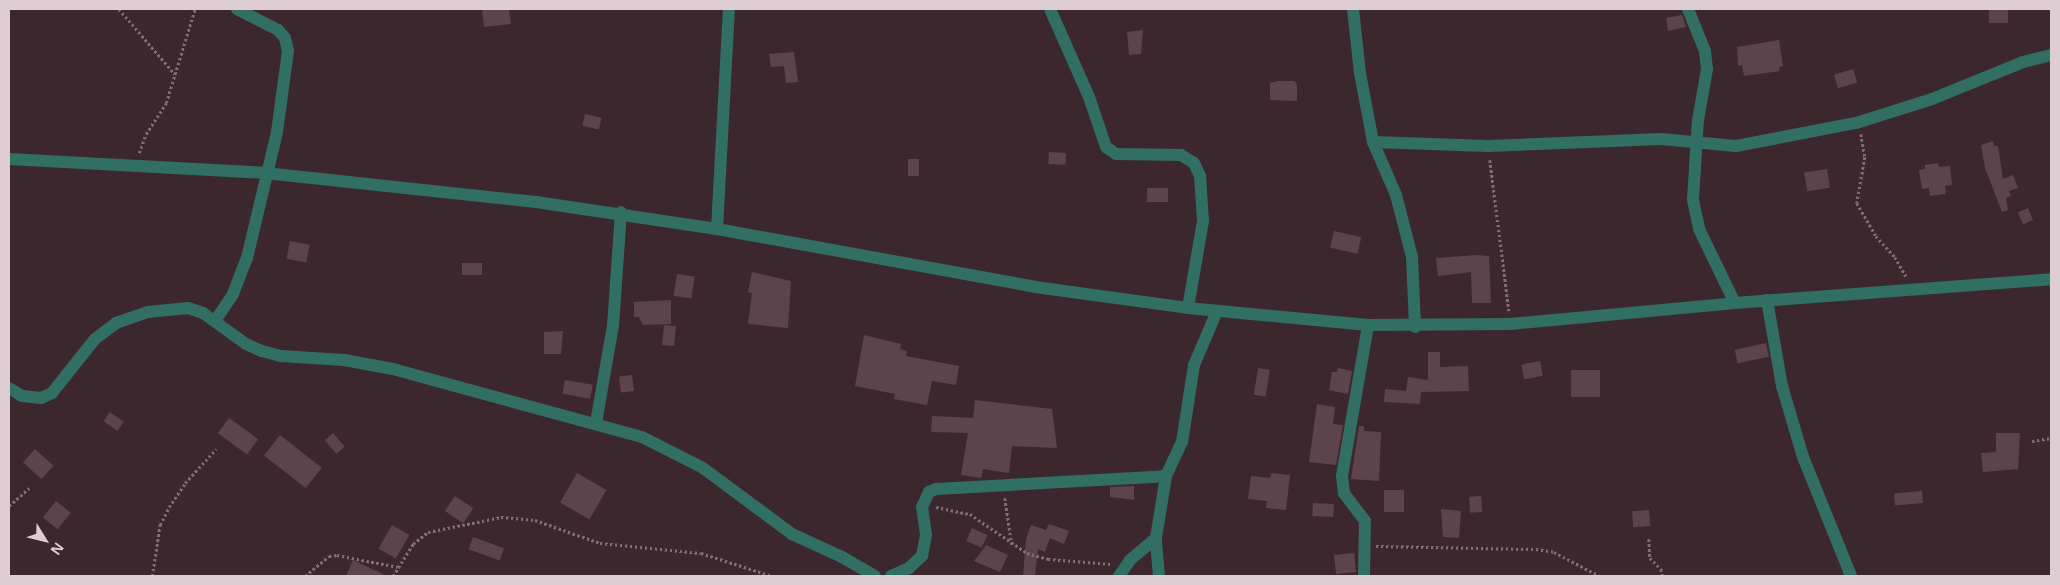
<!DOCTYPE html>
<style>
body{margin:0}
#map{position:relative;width:2060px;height:585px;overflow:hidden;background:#3d272e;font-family:"Noto Sans",sans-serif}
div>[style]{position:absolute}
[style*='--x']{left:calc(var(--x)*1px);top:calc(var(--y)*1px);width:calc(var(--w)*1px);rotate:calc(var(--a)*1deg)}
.building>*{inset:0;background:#5d444c;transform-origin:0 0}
.path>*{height:2.5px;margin-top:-1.25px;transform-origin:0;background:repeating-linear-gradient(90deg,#816e74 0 2.5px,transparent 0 5px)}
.minor>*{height:12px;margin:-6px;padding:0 6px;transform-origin:6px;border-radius:6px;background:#316e64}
span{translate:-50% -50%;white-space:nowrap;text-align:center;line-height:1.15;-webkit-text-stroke:4.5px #3d272e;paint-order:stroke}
.frame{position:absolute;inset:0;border:10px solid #deced3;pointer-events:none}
.north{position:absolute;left:20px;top:515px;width:50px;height:50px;-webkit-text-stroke:4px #3d272e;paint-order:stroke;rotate:126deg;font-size:14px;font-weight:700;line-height:20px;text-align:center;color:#deced3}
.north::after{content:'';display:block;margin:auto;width:18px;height:22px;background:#deced3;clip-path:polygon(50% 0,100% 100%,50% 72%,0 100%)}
</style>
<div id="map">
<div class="building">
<div style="clip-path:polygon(482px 9px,509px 9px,511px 24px,484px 27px)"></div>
<div style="left:1989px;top:9px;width:19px;height:14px"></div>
<div style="clip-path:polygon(1682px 15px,1686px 27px,1668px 31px,1666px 18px)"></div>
<div style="clip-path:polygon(1143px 30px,1141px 54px,1129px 55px,1127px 32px)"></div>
<div style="clip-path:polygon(1779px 40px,1783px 66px,1779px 67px,1780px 71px,1744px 76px,1742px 65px,1738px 66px,1737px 47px)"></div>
<div style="clip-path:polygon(794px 52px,798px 82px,786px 83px,784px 66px,771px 67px,769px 54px)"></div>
<div style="left:1853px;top:69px;width:14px;height:20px;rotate:73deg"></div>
<div style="clip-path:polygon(1278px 81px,1294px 81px,1297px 84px,1297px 101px,1270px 100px,1270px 83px)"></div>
<div style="left:585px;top:114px;width:17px;height:12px;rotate:13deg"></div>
<div style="clip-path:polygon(1993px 141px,1994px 146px,1998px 146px,2003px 179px,2013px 175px,2018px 188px,2009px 191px,2011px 196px,2006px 198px,2008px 210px,2002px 212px,1985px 168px,1981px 145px)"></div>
<div style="left:1049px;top:152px;width:17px;height:12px;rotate:3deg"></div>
<div style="left:908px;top:159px;width:11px;height:17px"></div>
<div style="clip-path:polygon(1938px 163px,1939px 167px,1950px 166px,1952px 185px,1945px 186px,1946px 194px,1930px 196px,1929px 188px,1922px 189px,1919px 170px,1925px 169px,1925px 165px)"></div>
<div style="left:1827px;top:169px;width:19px;height:23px;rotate:81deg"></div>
<div style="left:1147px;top:188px;width:21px;height:14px"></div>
<div style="left:2028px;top:208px;width:13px;height:11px;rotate:67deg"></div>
<div style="left:1334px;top:231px;width:28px;height:17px;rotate:13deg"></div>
<div style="left:290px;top:241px;width:20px;height:18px;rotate:11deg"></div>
<div style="clip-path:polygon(1477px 255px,1489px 256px,1491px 303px,1472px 303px,1471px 272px,1438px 276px,1436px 258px)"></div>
<div style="left:462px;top:263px;width:20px;height:12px"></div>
<div style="clip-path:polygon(752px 272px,791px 281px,788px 328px,748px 324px,752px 293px,748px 292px)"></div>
<div style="left:677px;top:274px;width:18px;height:22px;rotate:9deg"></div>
<div style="clip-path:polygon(671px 300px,671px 324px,643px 325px,639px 317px,634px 317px,634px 302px)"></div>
<div style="left:664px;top:325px;width:12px;height:20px;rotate:5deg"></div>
<div style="clip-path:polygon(563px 331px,561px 354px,544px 354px,544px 332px)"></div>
<div style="clip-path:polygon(864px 335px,901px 344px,900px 349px,907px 351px,906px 356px,959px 366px,956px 385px,932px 381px,927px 405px,894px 399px,895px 394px,855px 386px)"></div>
<div style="left:1766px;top:343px;width:14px;height:32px;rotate:78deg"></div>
<div style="clip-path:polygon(1428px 352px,1440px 352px,1440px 367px,1468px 366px,1469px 391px,1421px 392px,1420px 404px,1384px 402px,1385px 389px,1406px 391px,1408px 377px,1428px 380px)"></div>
<div style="left:1540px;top:361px;width:15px;height:19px;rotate:79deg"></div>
<div style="left:1258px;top:368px;width:12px;height:27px;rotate:9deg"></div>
<div style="clip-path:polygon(1338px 368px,1352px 371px,1348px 394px,1329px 390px,1332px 372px,1337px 372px)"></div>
<div style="left:1600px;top:370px;width:27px;height:29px;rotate:90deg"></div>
<div style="left:632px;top:375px;width:16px;height:13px;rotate:83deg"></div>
<div style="left:565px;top:380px;width:28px;height:14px;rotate:10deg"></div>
<div style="clip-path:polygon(975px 400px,1052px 409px,1057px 448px,1012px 446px,1009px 473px,983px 469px,981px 478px,961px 475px,968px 433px,931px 432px,932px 416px,973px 418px)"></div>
<div style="clip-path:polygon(1317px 404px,1335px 407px,1333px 424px,1343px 425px,1336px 465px,1309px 462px)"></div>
<div style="left:110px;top:412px;width:17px;height:11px;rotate:36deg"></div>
<div style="left:229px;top:418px;width:36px;height:19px;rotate:36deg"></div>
<div style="clip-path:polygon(1359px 426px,1364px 426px,1364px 431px,1381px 432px,1379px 481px,1351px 479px)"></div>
<div style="left:333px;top:433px;width:18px;height:11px;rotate:49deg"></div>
<div style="clip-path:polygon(1996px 433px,2020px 433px,2018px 469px,1983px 472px,1981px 453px,1996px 452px)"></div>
<div style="left:280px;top:435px;width:53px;height:26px;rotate:38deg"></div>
<div style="left:35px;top:449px;width:25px;height:18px;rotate:42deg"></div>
<div style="left:577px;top:473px;width:34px;height:34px;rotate:30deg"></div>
<div style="clip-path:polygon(1271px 473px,1290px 475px,1286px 510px,1266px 508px,1267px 501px,1248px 499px,1251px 476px,1270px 478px)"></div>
<div style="clip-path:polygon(1134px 486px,1134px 500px,1110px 497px,1110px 487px)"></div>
<div style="left:1384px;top:490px;width:20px;height:22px"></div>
<div style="left:1922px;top:491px;width:12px;height:28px;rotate:85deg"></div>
<div style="left:455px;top:496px;width:22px;height:18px;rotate:34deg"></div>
<div style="left:1481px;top:496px;width:16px;height:12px;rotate:86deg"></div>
<div style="left:56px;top:501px;width:19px;height:21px;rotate:39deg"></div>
<div style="left:1313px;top:503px;width:21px;height:13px;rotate:3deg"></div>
<div style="clip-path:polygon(1441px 509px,1461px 511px,1459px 538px,1443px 537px)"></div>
<div style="left:1649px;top:510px;width:16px;height:17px;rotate:86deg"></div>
<div style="clip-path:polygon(1049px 524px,1069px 531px,1064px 544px,1050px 538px,1045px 552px,1038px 549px,1035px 576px,1023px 576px,1026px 539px,1031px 525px,1046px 530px)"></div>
<div style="left:392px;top:525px;width:20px;height:27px;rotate:30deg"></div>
<div style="left:972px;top:528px;width:17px;height:14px;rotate:25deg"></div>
<div style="left:473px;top:537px;width:33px;height:13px;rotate:20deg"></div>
<div style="clip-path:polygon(986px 545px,1008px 555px,1000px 572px,974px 561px)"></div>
<div style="left:1354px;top:553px;width:19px;height:20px;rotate:84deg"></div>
<div style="clip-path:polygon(353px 560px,387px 576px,346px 576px)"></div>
</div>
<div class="path">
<div style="--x:119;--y:9;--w:86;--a:49.3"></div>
<div style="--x:1861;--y:134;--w:23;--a:80"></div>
<div style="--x:1865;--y:157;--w:47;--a:99.9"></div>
<div style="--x:1857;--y:203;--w:38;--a:60"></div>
<div style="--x:1876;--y:236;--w:28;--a:48"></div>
<div style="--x:1895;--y:257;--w:22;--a:60"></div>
<div style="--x:139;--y:153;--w:20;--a:-70"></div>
<div style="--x:146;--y:134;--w:37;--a:-57"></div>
<div style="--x:166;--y:103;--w:98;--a:-72.9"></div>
<div style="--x:1490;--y:160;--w:152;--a:82.8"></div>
<div style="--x:2032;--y:441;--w:19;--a:-9"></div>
<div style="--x:1005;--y:498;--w:48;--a:81.5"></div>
<div style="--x:9;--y:506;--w:27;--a:-42"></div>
<div style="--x:936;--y:507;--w:35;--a:12"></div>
<div style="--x:970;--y:514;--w:69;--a:34.4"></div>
<div style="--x:1027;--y:553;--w:22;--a:16"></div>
<div style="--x:1048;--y:559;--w:63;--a:4.5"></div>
<div style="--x:1649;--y:539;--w:19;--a:87"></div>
<div style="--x:1650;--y:558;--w:16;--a:45"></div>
<div style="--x:1661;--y:569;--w:7;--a:74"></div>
<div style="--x:1376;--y:546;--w:160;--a:1.1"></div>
<div style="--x:1536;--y:549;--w:18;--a:9"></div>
<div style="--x:1554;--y:552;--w:52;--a:27.6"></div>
<div style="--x:152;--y:576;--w:52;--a:-81.1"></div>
<div style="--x:160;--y:525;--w:20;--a:-63"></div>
<div style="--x:169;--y:507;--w:29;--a:-56"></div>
<div style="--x:185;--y:483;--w:46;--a:-47.6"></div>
<div style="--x:305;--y:576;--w:31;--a:-40"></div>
<div style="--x:329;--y:556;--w:8;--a:-7"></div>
<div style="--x:337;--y:555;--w:62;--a:11.1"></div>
<div style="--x:393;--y:576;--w:38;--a:-58"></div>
<div style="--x:413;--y:544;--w:19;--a:-39"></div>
<div style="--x:428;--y:532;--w:75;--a:-11.6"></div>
<div style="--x:501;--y:517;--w:34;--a:5"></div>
<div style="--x:535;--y:520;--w:69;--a:19.5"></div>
<div style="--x:600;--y:543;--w:101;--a:5.7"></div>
<div style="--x:701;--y:553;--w:75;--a:17.9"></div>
</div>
<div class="minor">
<div style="--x:1050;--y:9;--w:96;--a:66.1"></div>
<div style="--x:1089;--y:97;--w:53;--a:71.2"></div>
<div style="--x:1106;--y:147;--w:12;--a:35"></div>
<div style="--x:1116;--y:154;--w:65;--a:0.9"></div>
<div style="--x:1181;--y:155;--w:15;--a:32"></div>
<div style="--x:1194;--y:163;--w:14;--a:65"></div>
<div style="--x:1200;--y:176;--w:45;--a:86.2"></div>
<div style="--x:1203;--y:221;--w:88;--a:99.8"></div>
<div style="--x:1353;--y:9;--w:64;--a:83.8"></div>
<div style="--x:1360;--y:73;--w:70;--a:79.3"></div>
<div style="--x:1373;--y:142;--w:58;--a:66.5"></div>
<div style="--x:1396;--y:195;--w:64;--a:75.5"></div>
<div style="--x:1412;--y:257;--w:70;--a:87.5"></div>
<div style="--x:1688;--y:9;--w:45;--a:68"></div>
<div style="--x:1705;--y:51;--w:18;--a:84"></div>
<div style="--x:1707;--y:69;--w:52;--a:100"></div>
<div style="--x:1698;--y:120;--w:80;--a:93.6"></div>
<div style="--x:1693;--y:200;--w:30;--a:78"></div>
<div style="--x:1699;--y:229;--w:82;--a:64.1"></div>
<div style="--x:1373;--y:142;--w:115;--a:2"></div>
<div style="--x:1488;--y:146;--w:173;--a:-2.3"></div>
<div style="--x:1661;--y:139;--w:75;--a:5.3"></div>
<div style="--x:1736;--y:146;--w:122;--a:-10.9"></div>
<div style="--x:1856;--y:123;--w:80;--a:-17.5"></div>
<div style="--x:1932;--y:99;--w:98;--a:-22.1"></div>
<div style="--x:2023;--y:62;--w:29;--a:-14"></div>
<div style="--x:9;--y:159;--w:256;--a:3.1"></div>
<div style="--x:265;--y:173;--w:273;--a:6.1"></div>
<div style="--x:536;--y:202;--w:183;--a:8.5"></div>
<div style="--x:717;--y:229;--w:323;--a:10.3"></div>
<div style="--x:1035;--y:287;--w:154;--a:7.8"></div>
<div style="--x:1188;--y:308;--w:181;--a:5.4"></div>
<div style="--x:1368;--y:325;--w:142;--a:-0.4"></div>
<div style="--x:1510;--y:324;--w:226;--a:-5.3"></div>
<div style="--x:1735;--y:303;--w:317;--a:-4.3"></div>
<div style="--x:717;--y:229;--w:220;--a:-86.9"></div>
<div style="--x:1767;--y:300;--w:87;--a:80.1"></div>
<div style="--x:1782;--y:386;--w:74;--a:73.5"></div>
<div style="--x:1803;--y:457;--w:128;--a:68"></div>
<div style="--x:215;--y:321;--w:32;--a:-56"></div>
<div style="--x:233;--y:294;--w:39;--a:-69"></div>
<div style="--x:247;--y:258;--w:130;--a:-76.6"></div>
<div style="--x:277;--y:132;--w:82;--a:-82.3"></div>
<div style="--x:288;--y:51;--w:13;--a:-103"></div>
<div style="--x:285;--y:38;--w:11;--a:-131"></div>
<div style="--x:278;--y:30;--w:46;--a:-152.9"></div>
<div style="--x:9;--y:388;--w:15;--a:32"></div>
<div style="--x:22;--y:396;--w:19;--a:6"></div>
<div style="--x:41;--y:398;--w:12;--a:-24"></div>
<div style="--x:52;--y:393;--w:69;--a:-51.5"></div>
<div style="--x:95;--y:339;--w:26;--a:-37"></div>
<div style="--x:116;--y:323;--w:34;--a:-19"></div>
<div style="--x:148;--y:312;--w:40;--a:-5.7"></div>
<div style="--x:188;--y:308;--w:16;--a:18"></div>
<div style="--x:203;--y:313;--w:53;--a:35.8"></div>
<div style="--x:246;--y:344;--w:17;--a:24"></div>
<div style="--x:262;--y:351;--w:20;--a:15"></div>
<div style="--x:281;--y:356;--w:63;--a:3.6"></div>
<div style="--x:344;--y:360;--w:50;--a:10.4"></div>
<div style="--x:393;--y:369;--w:258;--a:15.3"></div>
<div style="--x:642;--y:437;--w:68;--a:26.9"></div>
<div style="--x:703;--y:468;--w:111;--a:36.6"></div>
<div style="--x:792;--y:534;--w:55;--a:24.7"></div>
<div style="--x:842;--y:557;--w:38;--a:30"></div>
<div style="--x:596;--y:423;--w:98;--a:-80.1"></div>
<div style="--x:613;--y:326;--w:114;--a:-86"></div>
<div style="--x:891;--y:576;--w:20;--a:-24"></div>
<div style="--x:909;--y:568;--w:18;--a:-43"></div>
<div style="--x:922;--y:556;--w:21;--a:-79"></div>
<div style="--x:926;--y:535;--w:28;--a:-98"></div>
<div style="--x:922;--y:507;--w:17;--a:-65"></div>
<div style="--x:929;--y:492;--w:8;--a:-23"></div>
<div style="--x:936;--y:489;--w:230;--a:-3.2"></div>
<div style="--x:1119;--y:576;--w:19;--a:-55"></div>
<div style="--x:1130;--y:560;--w:34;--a:-40"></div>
<div style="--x:1159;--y:576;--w:38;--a:-95"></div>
<div style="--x:1156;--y:538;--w:63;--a:-80.8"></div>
<div style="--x:1166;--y:476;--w:38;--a:-65"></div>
<div style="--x:1182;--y:442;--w:78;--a:-81.1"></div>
<div style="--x:1194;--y:365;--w:59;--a:-66.9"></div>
<div style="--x:1364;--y:576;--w:55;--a:-89"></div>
<div style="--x:1365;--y:521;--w:35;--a:-127"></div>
<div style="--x:1344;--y:493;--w:17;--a:-97"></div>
<div style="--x:1342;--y:476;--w:153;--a:-80.2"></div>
</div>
<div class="frame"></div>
<div class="north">N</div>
</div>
